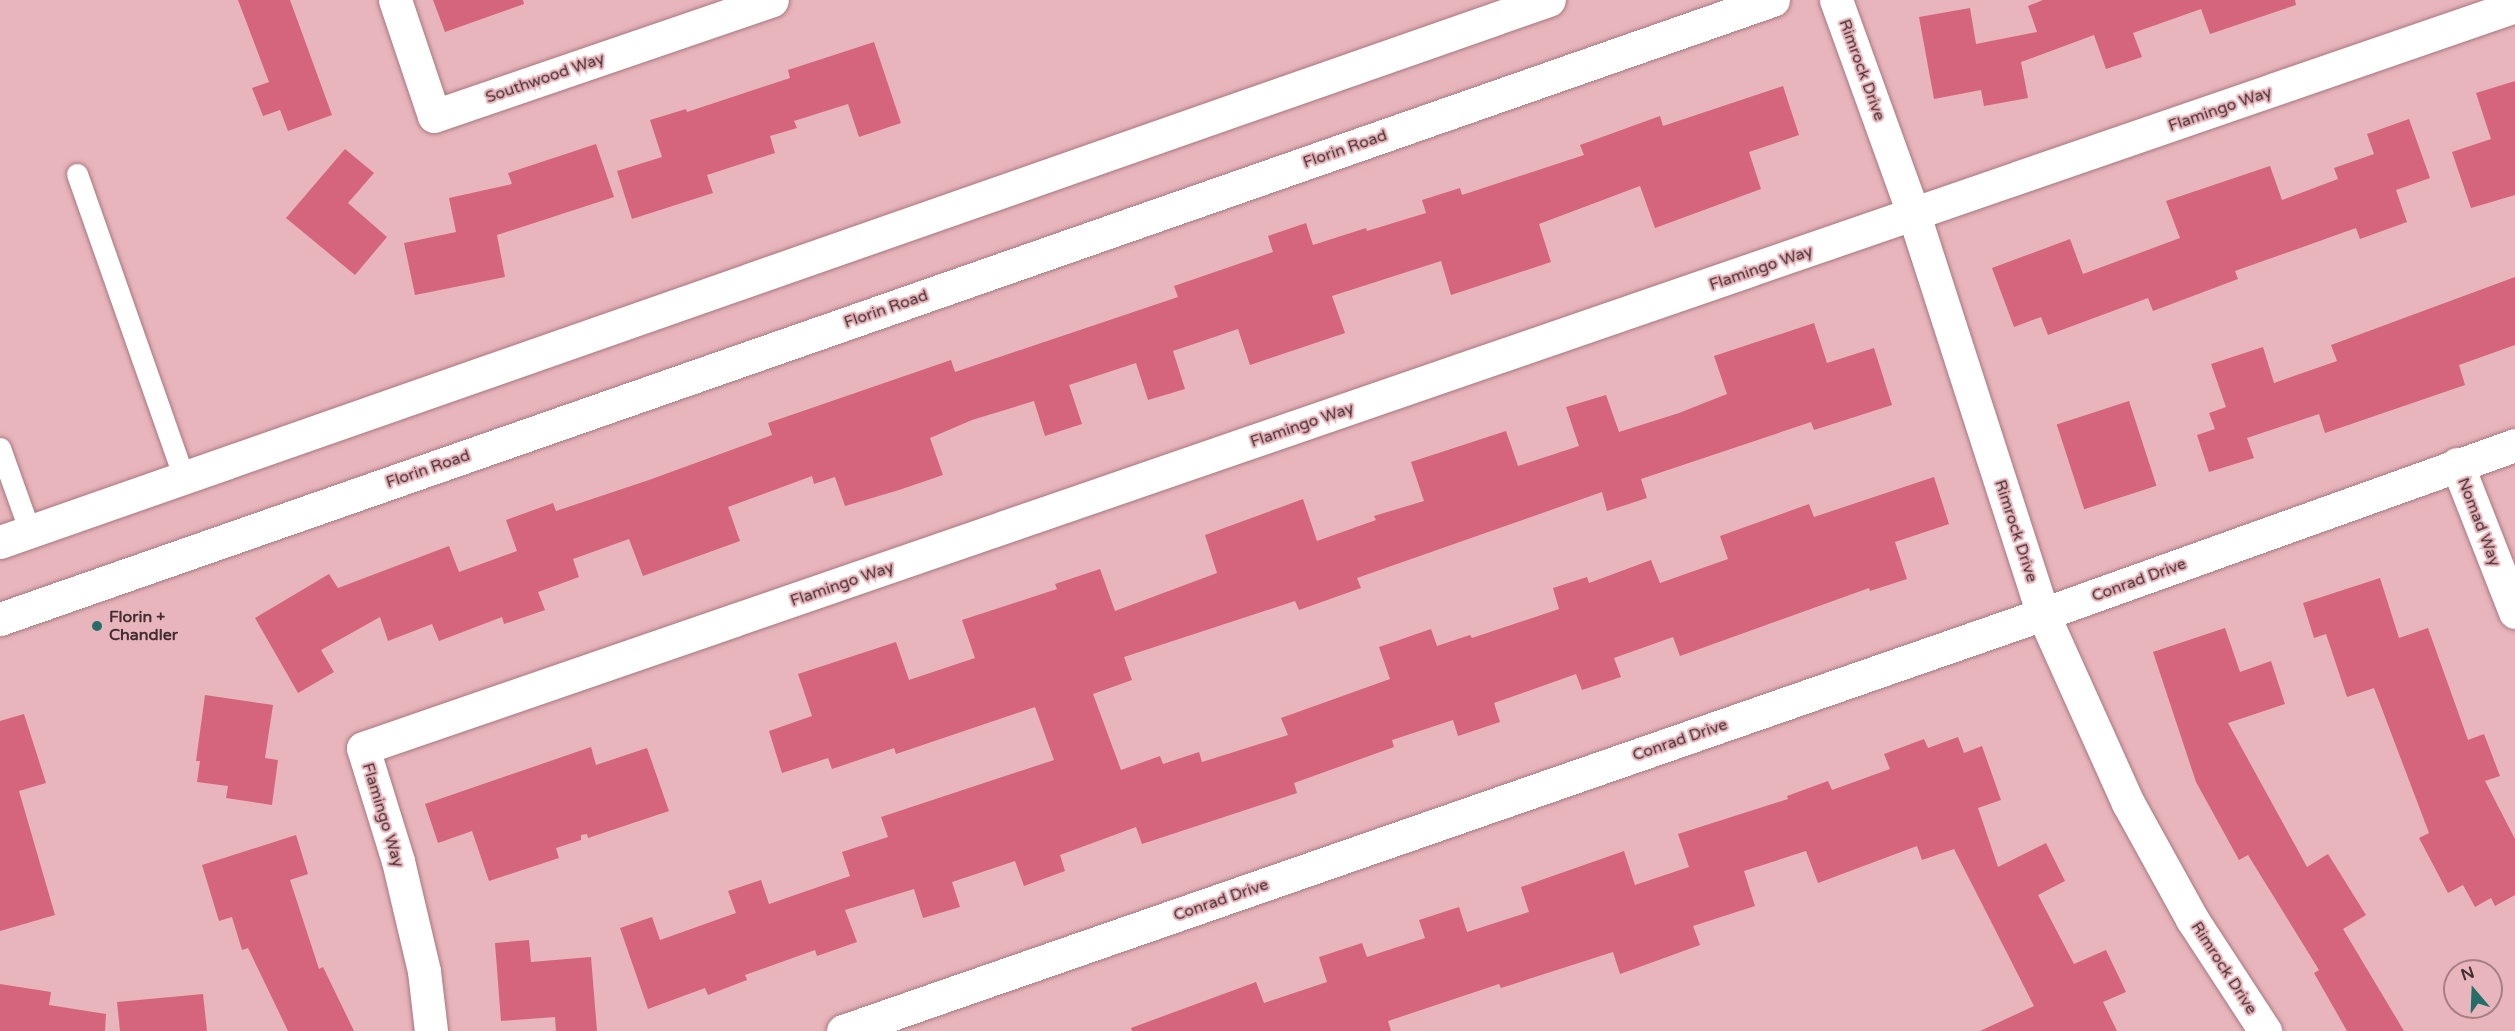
<!DOCTYPE html>
<style>
body{margin:0}
#map{position:relative;width:2515px;height:1031px;overflow:hidden;background:#e8b5bc;font-family:"Varela Round",sans-serif}
div>[style]{position:absolute}
[style*='--x']{left:calc(var(--x)*1px);top:calc(var(--y)*1px);width:calc(var(--w)*1px);rotate:calc(var(--a)*1deg)}
.building>*{inset:0;background:#d4657c;transform-origin:0 0}
.roads{filter:drop-shadow(0 0 2px #a8787f) drop-shadow(0 0 2px #a8787f)}
.lane>*{height:21px;margin:-10.5px;padding:0 10.5px;transform-origin:10.5px;border-radius:10.5px;background:#fff}
.street>*{height:33px;margin:-16.5px;padding:0 16.5px;transform-origin:16.5px;border-radius:16.5px;background:#fff}
.primary>*{height:33px;margin:-16.5px;padding:0 16.5px;transform-origin:16.5px;border-radius:16.5px;background:#fff}
.dots>*{width:16px;height:16px;translate:-50% -50%;box-sizing:border-box;border:3px solid #e8b5bc;border-radius:50%}
span{translate:-50% -50%;white-space:nowrap;text-align:center;line-height:1.15;-webkit-text-stroke:4.5px #e8b5bc;paint-order:stroke}
.street-label{font-size:16px;color:#422e31}
.poi-label{font-size:16px;color:#422e31;font-weight:700}
.left{translate:0 -50%;text-align:left}
.north{position:absolute;left:2443px;top:959px;width:60px;height:60px;box-sizing:border-box;background:#e8b5bc;border:2px solid #a67f84;border-radius:50%;rotate:341deg;font-size:16px;font-weight:700;line-height:24px;text-align:center;color:#422e31}
.north::after{content:'';display:block;margin:auto;width:21px;height:27px;background:#246e69;clip-path:polygon(50% 0,100% 100%,50% 72%,0 100%)}
</style>
<div id="map">
<div class="building">
<div style="clip-path:polygon(238px 0,290px 0,332px 115px,288px 131px,280px 110px,263px 116px,252px 88px,269px 82px)"></div>
<div style="clip-path:polygon(433px 0,523px 0,524px 4px,445px 32px)"></div>
<div style="clip-path:polygon(2043px 0,2295px 0,2296px 5px,2210px 34px,2201px 9px,2133px 33px,2142px 57px,2106px 69px,2094px 35px,2021px 62px,2028px 98px,1984px 106px,1981px 90px,1934px 99px,1919px 17px,1970px 8px,1976px 44px,2037px 32px,2028px 6px)"></div>
<div style="clip-path:polygon(874px 42px,901px 123px,859px 137px,848px 104px,794px 121px,797px 128px,770px 136px,775px 153px,707px 175px,713px 193px,632px 219px,617px 171px,662px 157px,650px 120px,686px 109px,687px 112px,790px 78px,788px 70px)"></div>
<div style="clip-path:polygon(2515px 81px,2515px 195px,2471px 208px,2452px 152px,2491px 139px,2476px 93px)"></div>
<div style="clip-path:polygon(1783px 86px,1799px 135px,1749px 152px,1761px 189px,1655px 228px,1640px 186px,1539px 224px,1551px 262px,1451px 295px,1441px 261px,1332px 296px,1345px 333px,1250px 365px,1238px 329px,1173px 351px,1185px 389px,1148px 400px,1136px 363px,1069px 385px,1082px 424px,1045px 436px,1034px 401px,972px 420px,930px 438px,943px 475px,899px 490px,845px 506px,835px 477px,814px 484px,812px 476px,728px 507px,740px 541px,643px 576px,629px 539px,573px 559px,579px 577px,538px 592px,545px 610px,504px 624px,502px 617px,439px 641px,432px 624px,388px 641px,380px 617px,321px 650px,334px 672px,298px 693px,255px 618px,329px 574px,338px 588px,449px 546px,459px 572px,517px 551px,506px 520px,553px 503px,556px 511px,649px 480px,772px 435px,768px 423px,951px 360px,955px 372px,1178px 297px,1174px 286px,1273px 252px,1268px 236px,1306px 223px,1313px 245px,1366px 228px,1367px 231px,1426px 213px,1422px 200px,1460px 188px,1462px 195px,1584px 155px,1580px 145px,1660px 116px,1663px 126px)"></div>
<div style="clip-path:polygon(2409px 119px,2430px 178px,2396px 190px,2407px 222px,2360px 239px,2356px 228px,2235px 271px,2238px 279px,2153px 311px,2148px 298px,2048px 335px,2041px 317px,2014px 327px,1992px 268px,2070px 239px,2083px 274px,2180px 238px,2166px 201px,2270px 166px,2282px 200px,2338px 179px,2334px 168px,2374px 154px,2367px 134px)"></div>
<div style="clip-path:polygon(596px 144px,614px 197px,497px 235px,505px 277px,415px 295px,404px 243px,456px 232px,449px 198px,512px 184px,508px 173px)"></div>
<div style="clip-path:polygon(345px 149px,374px 173px,348px 203px,387px 237px,355px 275px,286px 218px)"></div>
<div style="clip-path:polygon(2515px 277px,2515px 345px,2459px 365px,2465px 385px,2325px 433px,2319px 414px,2247px 438px,2254px 458px,2209px 472px,2197px 435px,2215px 429px,2209px 413px,2226px 407px,2211px 364px,2263px 347px,2274px 383px,2337px 361px,2331px 345px)"></div>
<div style="clip-path:polygon(1814px 323px,1827px 363px,1874px 348px,1892px 405px,1814px 430px,1811px 422px,1641px 479px,1647px 498px,1607px 511px,1602px 492px,1357px 578px,1361px 588px,1299px 610px,1295px 601px,1124px 657px,1132px 680px,1093px 694px,1121px 770px,1160px 756px,1163px 764px,1199px 752px,1202px 762px,1288px 735px,1281px 718px,1390px 679px,1379px 647px,1431px 629px,1437px 646px,1470px 635px,1472px 638px,1559px 609px,1553px 588px,1587px 577px,1589px 583px,1651px 560px,1660px 583px,1728px 559px,1720px 536px,1809px 504px,1814px 517px,1934px 477px,1949px 524px,1895px 542px,1907px 579px,1870px 591px,1869px 588px,1680px 656px,1673px 637px,1614px 658px,1621px 677px,1582px 690px,1576px 674px,1494px 703px,1500px 722px,1458px 736px,1453px 720px,1392px 740px,1394px 747px,1294px 783px,1297px 793px,1142px 844px,1136px 827px,1060px 855px,1065px 871px,1024px 886px,1015px 861px,952px 882px,960px 907px,923px 918px,914px 889px,845px 910px,857px 942px,817px 956px,815px 950px,745px 975px,747px 980px,708px 995px,705px 988px,648px 1009px,620px 928px,652px 917px,660px 940px,736px 913px,728px 891px,761px 880px,769px 904px,850px 876px,842px 852px,888px 837px,881px 817px,1054px 760px,1035px 707px,896px 754px,894px 748px,832px 769px,828px 758px,782px 773px,769px 731px,812px 716px,798px 674px,896px 642px,909px 680px,975px 658px,962px 620px,1057px 589px,1055px 584px,1100px 569px,1115px 611px,1217px 573px,1205px 535px,1303px 499px,1317px 541px,1376px 520px,1374px 516px,1424px 501px,1411px 462px,1506px 431px,1518px 466px,1579px 446px,1566px 407px,1606px 395px,1619px 432px,1679px 413px,1727px 394px,1714px 356px)"></div>
<div style="left:2129px;top:401px;width:89px;height:76px;rotate:72deg"></div>
<div style="clip-path:polygon(2380px 578px,2399px 638px,2428px 628px,2468px 740px,2484px 734px,2500px 776px,2485px 781px,2515px 839px,2515px 895px,2495px 906px,2491px 898px,2475px 907px,2463px 885px,2448px 893px,2419px 838px,2429px 833px,2374px 688px,2347px 697px,2326px 634px,2314px 638px,2303px 603px)"></div>
<div style="clip-path:polygon(2225px 628px,2240px 672px,2271px 661px,2285px 704px,2228px 723px,2307px 867px,2328px 854px,2366px 915px,2343px 929px,2404px 1031px,2347px 1031px,2314px 973px,2319px 970px,2248px 855px,2239px 860px,2196px 782px,2153px 652px)"></div>
<div style="clip-path:polygon(205px 695px,273px 705px,265px 758px,278px 760px,272px 805px,226px 798px,228px 786px,197px 782px,200px 761px,196px 761px)"></div>
<div style="clip-path:polygon(24px 714px,46px 783px,19px 791px,55px 915px,0 931px,0 721px)"></div>
<div style="clip-path:polygon(1958px 737px,1964px 753px,1982px 746px,2001px 800px,1978px 808px,1998px 867px,2046px 843px,2065px 881px,2038px 895px,2074px 964px,2106px 950px,2126px 992px,2103px 1002px,2117px 1031px,1980px 1031px,2034px 1006px,1954px 849px,1922px 860px,1917px 846px,1818px 883px,1806px 851px,1744px 871px,1755px 906px,1693px 926px,1700px 945px,1620px 974px,1613px 952px,1501px 988px,1499px 984px,1388px 1021px,1391px 1031px,1132px 1031px,1131px 1028px,1256px 982px,1264px 1003px,1327px 982px,1319px 957px,1362px 943px,1367px 957px,1425px 938px,1419px 920px,1459px 907px,1467px 932px,1529px 912px,1521px 887px,1624px 851px,1635px 885px,1689px 867px,1678px 834px,1788px 799px,1787px 796px,1828px 781px,1832px 790px,1890px 769px,1884px 754px,1924px 739px,1928px 748px)"></div>
<div style="clip-path:polygon(591px 747px,596px 765px,647px 748px,669px 811px,588px 838px,587px 834px,581px 835px,581px 840px,556px 848px,559px 858px,489px 881px,472px 831px,438px 843px,425px 804px)"></div>
<div style="clip-path:polygon(296px 835px,308px 874px,290px 880px,319px 969px,323px 967px,354px 1031px,288px 1031px,248px 948px,242px 950px,232px 917px,219px 921px,202px 865px)"></div>
<div style="clip-path:polygon(529px 940px,531px 962px,591px 957px,597px 1031px,556px 1031px,555px 1017px,501px 1021px,495px 943px)"></div>
<div style="clip-path:polygon(0 984px,51px 992px,49px 1005px,106px 1014px,105px 1031px,0 1031px)"></div>
<div style="clip-path:polygon(203px 994px,207px 1031px,120px 1031px,117px 1002px)"></div>
</div>
<div class="roads">
<div class="lane">
<div style="--x:77;--y:174;--w:321;--a:70.6"></div>
<div style="--x:0;--y:448;--w:89;--a:70.3"></div>
</div>
<div class="street">
<div style="--x:395;--y:0;--w:122;--a:71.4"></div>
<div style="--x:434;--y:116;--w:357;--a:-18.9"></div>
<div style="--x:1836;--y:0;--w:229;--a:70.1"></div>
<div style="--x:1914;--y:215;--w:419;--a:72.1"></div>
<div style="--x:2043;--y:614;--w:207;--a:65.8"></div>
<div style="--x:2128;--y:803;--w:132;--a:61.1"></div>
<div style="--x:2192;--y:919;--w:134;--a:56.9"></div>
<div style="--x:2457;--y:464;--w:159;--a:68.6"></div>
<div style="--x:431;--y:1031;--w:60;--a:-96.7"></div>
<div style="--x:424;--y:971;--w:113;--a:-103.3"></div>
<div style="--x:398;--y:861;--w:118;--a:-107.2"></div>
<div style="--x:363;--y:748;--w:2276;--a:-19.02"></div>
<div style="--x:843;--y:1031;--w:1270;--a:-19.16"></div>
<div style="--x:2043;--y:614;--w:501;--a:-19.7"></div>
</div>
<div class="primary">
<div style="--x:0;--y:542;--w:1641;--a:-19.29"></div>
<div style="--x:0;--y:619;--w:1878;--a:-19.25"></div>
</div>
</div>
<div class="dots">
<div style="left:97px;top:626px;background:#246e69"></div>
</div>
<div class="street-label">
<span style="left:1862px;top:70px;rotate:70deg">Rimrock Drive</span>
<span style="left:545px;top:78px;rotate:-19deg">Southwood Way</span>
<span style="left:2220px;top:109px;rotate:-19deg">Flamingo Way</span>
<span style="left:1345px;top:149px;rotate:-19deg">Florin Road</span>
<span style="left:1761px;top:268px;rotate:-19deg">Flamingo Way</span>
<span style="left:886px;top:309px;rotate:-19deg">Florin Road</span>
<span style="left:1302px;top:425px;rotate:-19deg">Flamingo Way</span>
<span style="left:428px;top:469px;rotate:-19deg">Florin Road</span>
<span style="left:2479px;top:522px;rotate:69deg">Nomad Way</span>
<span style="left:2016px;top:531px;rotate:72deg">Rimrock Drive</span>
<span style="left:2139px;top:580px;rotate:-20deg">Conrad Drive</span>
<span style="left:842px;top:584px;rotate:-19deg">Flamingo Way</span>
<span style="left:1680px;top:740px;rotate:-19deg">Conrad Drive</span>
<span style="left:383px;top:815px;rotate:73deg">Flamingo Way</span>
<span style="left:1221px;top:900px;rotate:-19deg">Conrad Drive</span>
<span style="left:2224px;top:968px;rotate:57deg">Rimrock Drive</span>
</div>
<div class="poi-label">
<span class="left" style="left:109px;top:626px">Florin +<br>Chandler</span>
</div>
<div class="north">N</div>
</div>
